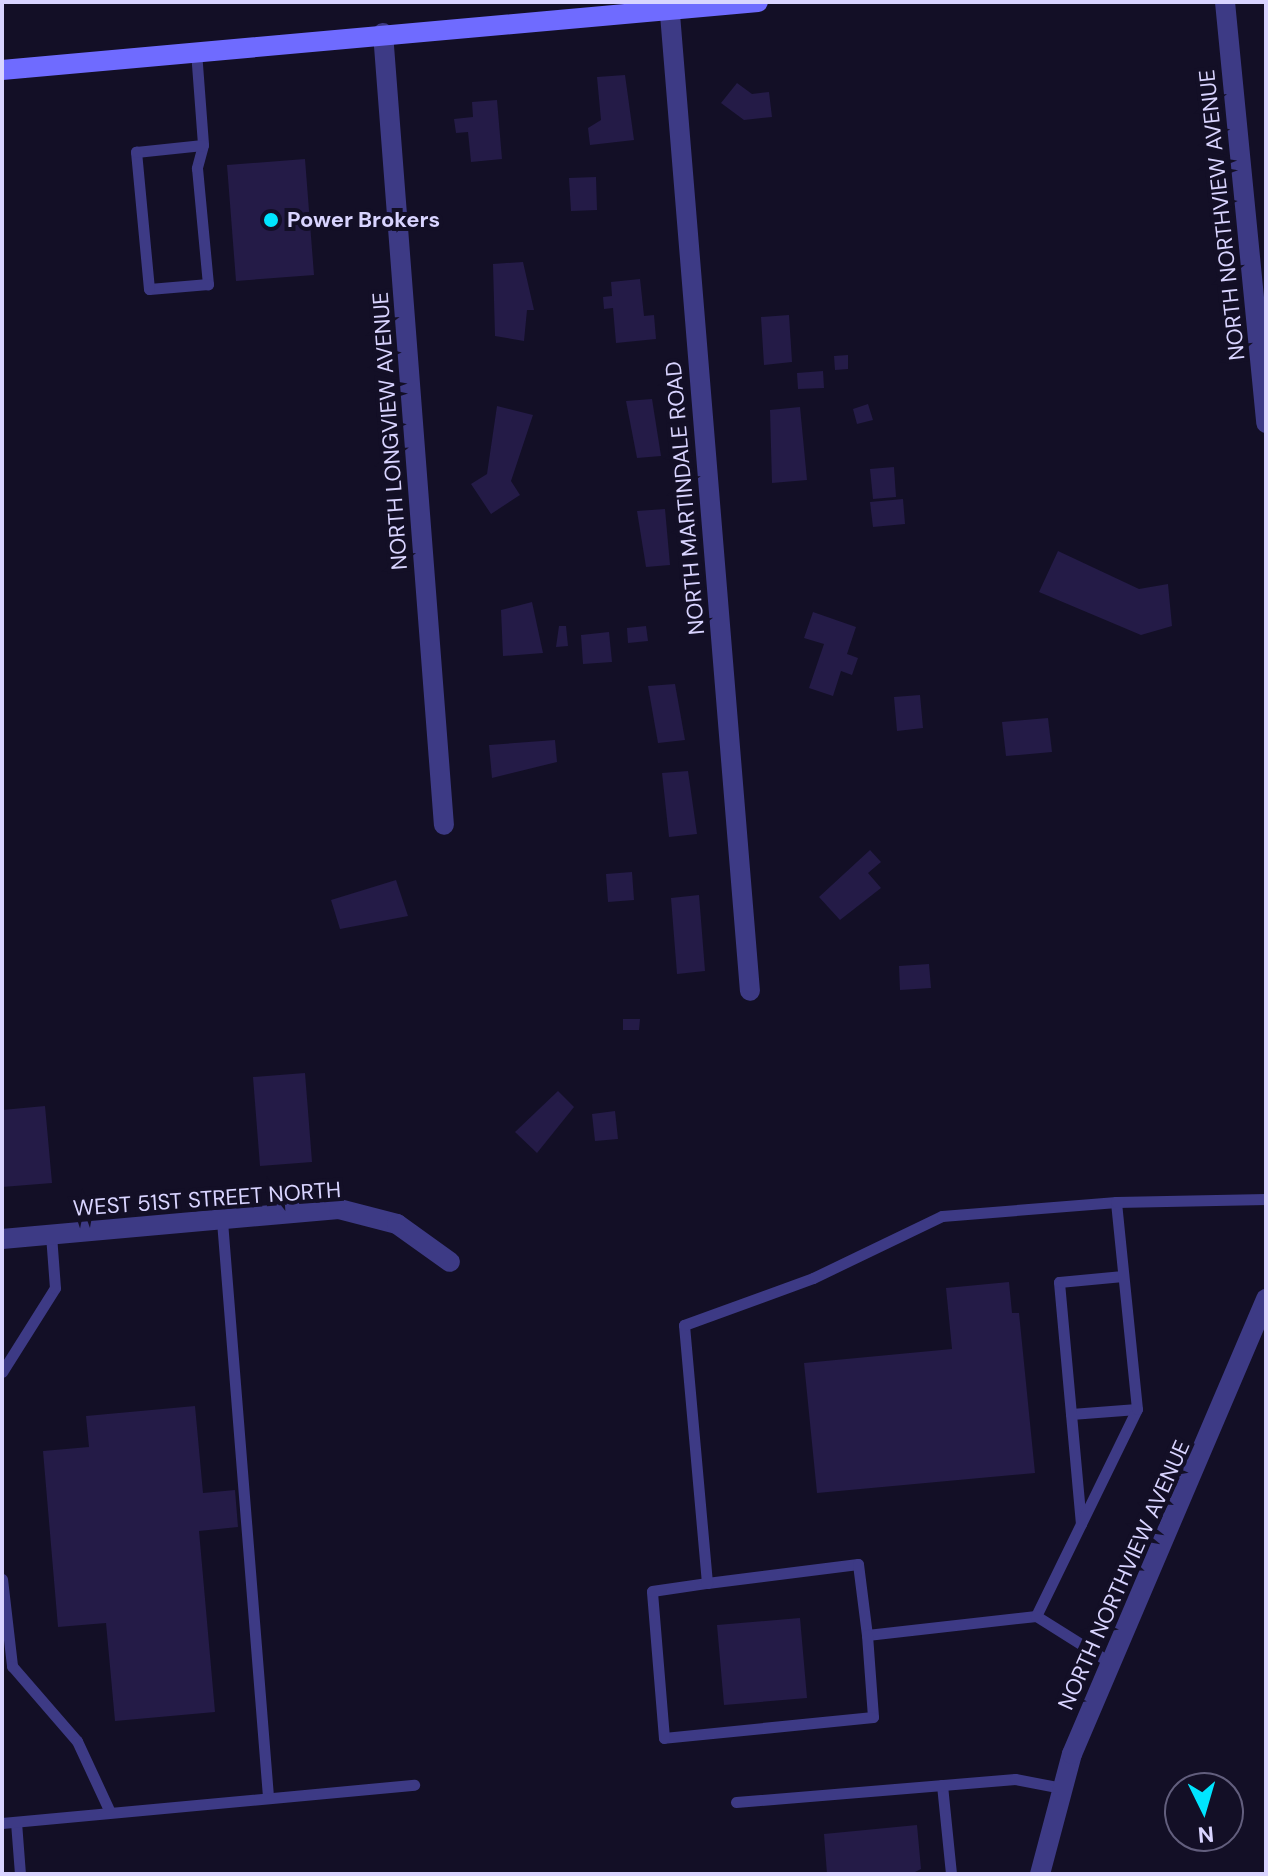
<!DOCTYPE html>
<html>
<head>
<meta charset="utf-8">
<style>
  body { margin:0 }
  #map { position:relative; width:1268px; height:1876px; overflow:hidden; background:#130f26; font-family:"DM Sans",sans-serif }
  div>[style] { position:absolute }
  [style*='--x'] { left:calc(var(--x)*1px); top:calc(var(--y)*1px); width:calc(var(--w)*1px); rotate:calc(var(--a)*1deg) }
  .building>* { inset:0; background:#241b47 }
  .service>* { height:11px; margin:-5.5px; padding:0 5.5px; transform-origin:5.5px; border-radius:5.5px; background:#3d3a85 }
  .minor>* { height:20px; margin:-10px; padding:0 10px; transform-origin:10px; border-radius:10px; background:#3d3a85 }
  .secondary>* { height:20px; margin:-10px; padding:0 10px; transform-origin:10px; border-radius:10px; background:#6f6bff }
  .dots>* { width:22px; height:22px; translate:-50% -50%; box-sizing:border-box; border:4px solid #130f26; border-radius:50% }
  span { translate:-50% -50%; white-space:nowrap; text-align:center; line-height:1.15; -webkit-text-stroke:8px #130f26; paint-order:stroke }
  .street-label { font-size:22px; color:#d9d4ff }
  .poi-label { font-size:22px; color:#d9d4ff; font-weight:700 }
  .left { translate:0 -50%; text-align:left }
  .frame { position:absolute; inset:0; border:4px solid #d9d4ff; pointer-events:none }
  .north { position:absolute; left:1164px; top:1772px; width:80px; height:80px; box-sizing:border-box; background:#130f26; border:2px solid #625e7d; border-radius:50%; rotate:175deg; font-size:22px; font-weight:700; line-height:32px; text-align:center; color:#d9d4ff }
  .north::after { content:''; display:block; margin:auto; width:28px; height:36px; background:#00e5ff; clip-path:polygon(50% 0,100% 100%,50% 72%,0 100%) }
</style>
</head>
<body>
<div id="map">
  <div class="building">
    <div style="clip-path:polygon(625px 75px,634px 140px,590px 145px,588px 128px,601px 120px,597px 77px)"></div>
    <div style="clip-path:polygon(737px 83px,752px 94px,769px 92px,772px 117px,744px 120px,721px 103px)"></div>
    <div style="clip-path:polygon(497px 100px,502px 159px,471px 162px,468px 132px,456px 133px,454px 119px,473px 117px,472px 102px)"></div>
    <div style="clip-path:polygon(305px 159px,314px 275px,236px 281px,227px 165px)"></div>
    <div style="clip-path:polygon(596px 177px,597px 210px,571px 211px,569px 178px)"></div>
    <div style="clip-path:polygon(523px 262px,534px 310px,527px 310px,524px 341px,495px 336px,493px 264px)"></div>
    <div style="clip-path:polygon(640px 279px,644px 316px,654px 315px,656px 339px,616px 343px,613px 308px,604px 309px,603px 297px,612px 296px,611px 282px)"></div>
    <div style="clip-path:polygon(789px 315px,792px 362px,764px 365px,761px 317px)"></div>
    <div style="clip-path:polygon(848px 355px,848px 369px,835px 370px,834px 356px)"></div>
    <div style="clip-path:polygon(823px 371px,824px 388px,798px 389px,797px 373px)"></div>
    <div style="clip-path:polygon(652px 399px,661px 456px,637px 458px,626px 401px)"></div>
    <div style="clip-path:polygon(868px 404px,873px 420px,857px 424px,853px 409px)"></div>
    <div style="clip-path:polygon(497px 406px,533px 415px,511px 481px,520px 495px,491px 514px,471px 484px,487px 474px)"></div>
    <div style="clip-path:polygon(800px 407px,807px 480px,772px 483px,770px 410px)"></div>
    <div style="clip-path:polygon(894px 467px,896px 497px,873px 499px,870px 469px)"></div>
    <div style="clip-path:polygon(903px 499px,905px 524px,873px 527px,870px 502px)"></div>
    <div style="clip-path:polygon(665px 509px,670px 565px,646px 567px,637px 511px)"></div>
    <div style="clip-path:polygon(1058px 551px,1139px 589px,1168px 584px,1172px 626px,1141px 635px,1039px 592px)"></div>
    <div style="clip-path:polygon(532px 602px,543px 653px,503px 656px,501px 610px)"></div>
    <div style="clip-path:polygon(813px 612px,856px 627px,847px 654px,858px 658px,852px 675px,841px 671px,833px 696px,809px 688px,824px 644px,804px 638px)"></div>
    <div style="clip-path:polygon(559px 626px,566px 626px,568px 646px,556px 647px)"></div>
    <div style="clip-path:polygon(646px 626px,648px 641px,628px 643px,627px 628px)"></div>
    <div style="clip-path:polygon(609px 632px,612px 662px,583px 664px,581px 635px)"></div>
    <div style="clip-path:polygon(675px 684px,685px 740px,658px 743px,648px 686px)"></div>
    <div style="clip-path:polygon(920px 695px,923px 728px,897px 731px,894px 697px)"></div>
    <div style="clip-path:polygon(1048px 718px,1052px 752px,1006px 756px,1002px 722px)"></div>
    <div style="clip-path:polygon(555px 740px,557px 762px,492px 778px,489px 745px)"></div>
    <div style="clip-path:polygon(688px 771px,697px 834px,669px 837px,662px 773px)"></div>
    <div style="clip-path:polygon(870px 850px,881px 862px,868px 873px,881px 888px,840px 920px,819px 897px)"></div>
    <div style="clip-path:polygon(632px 872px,634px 900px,608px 902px,606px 874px)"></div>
    <div style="clip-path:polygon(396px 880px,408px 916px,340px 929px,331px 900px)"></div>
    <div style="clip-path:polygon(699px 895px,705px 971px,677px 974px,671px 898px)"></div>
    <div style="clip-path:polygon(929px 964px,931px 988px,900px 990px,899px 966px)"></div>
    <div style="clip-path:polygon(623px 1019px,640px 1019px,639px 1030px,623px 1030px)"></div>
    <div style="clip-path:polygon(305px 1073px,312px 1162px,260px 1166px,253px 1077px)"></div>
    <div style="clip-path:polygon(558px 1091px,574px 1107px,537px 1153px,515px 1132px)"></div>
    <div style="clip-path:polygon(45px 1106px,52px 1183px,2px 1187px,2px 1110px)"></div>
    <div style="clip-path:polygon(615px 1111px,618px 1139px,595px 1141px,592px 1114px)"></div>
    <div style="clip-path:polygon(1009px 1282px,1012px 1313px,1019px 1313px,1035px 1473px,817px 1493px,804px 1363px,952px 1349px,946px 1288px)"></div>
    <div style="clip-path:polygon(195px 1406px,203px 1493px,235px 1490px,238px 1527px,199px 1531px,215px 1712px,115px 1721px,106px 1623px,58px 1627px,43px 1451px,89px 1447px,86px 1416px)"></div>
    <div style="clip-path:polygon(800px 1618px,807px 1698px,724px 1705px,717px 1625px)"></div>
    <div style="clip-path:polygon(917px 1825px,921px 1869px,911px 1874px,827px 1874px,824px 1834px)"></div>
  </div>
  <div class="service">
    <div style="--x:196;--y:51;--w:94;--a:85.7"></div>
    <div style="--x:203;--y:145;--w:24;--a:105"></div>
    <div style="--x:197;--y:168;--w:117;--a:84.6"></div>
    <div style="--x:208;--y:284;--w:59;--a:175.2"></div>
    <div style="--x:149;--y:289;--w:138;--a:-95.4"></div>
    <div style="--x:136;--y:152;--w:67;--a:-6"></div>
    <div style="--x:222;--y:1221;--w:577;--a:85.43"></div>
    <div style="--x:2;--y:1372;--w:99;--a:-57.8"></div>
    <div style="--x:55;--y:1288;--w:53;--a:-94.3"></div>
    <div style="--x:1071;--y:1414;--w:66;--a:-4.3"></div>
    <div style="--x:1081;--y:1524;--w:243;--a:-95.2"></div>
    <div style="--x:1059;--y:1282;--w:64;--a:-5.4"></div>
    <div style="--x:2;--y:1579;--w:88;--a:83.4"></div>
    <div style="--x:12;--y:1666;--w:99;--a:49.1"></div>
    <div style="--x:77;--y:1741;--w:78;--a:65.1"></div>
    <div style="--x:707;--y:1583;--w:152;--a:-7.2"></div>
    <div style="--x:858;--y:1564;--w:72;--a:82.8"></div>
    <div style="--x:1036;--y:1616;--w:170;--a:173.6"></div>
    <div style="--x:867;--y:1635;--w:82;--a:85.8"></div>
    <div style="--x:873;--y:1717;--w:210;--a:174.3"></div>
    <div style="--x:664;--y:1738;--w:147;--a:-94.7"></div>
    <div style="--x:652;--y:1591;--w:56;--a:-8.3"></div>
    <div style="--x:707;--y:1583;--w:259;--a:-95.1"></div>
    <div style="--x:684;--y:1325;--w:137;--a:-20"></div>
    <div style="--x:813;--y:1278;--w:143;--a:-25.7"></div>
    <div style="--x:942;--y:1216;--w:175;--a:-4.6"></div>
    <div style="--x:1111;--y:1663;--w:89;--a:-147.9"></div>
    <div style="--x:1036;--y:1616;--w:230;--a:-64"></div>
    <div style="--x:1137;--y:1409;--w:208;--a:-95.8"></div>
    <div style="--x:1116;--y:1202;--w:150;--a:-1.1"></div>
    <div style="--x:942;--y:1785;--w:89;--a:84.2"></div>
    <div style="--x:736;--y:1802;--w:280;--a:-4.7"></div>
    <div style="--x:1015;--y:1779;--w:48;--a:10.8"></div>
    <div style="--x:16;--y:1822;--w:52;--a:85.6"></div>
    <div style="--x:2;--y:1823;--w:414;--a:-5.3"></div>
  </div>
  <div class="minor">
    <div style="--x:669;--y:2;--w:992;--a:85.32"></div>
    <div style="--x:1225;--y:2;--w:423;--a:84.4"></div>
    <div style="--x:383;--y:33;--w:794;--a:85.6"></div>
    <div style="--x:2;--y:1239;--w:338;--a:-5.1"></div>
    <div style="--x:339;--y:1209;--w:60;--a:14.5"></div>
    <div style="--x:397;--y:1224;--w:65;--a:35.6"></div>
    <div style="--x:1040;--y:1874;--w:124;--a:-75.1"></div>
    <div style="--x:1072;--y:1754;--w:495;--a:-66.9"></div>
  </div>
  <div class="secondary">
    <div style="--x:2;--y:70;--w:759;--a:-5.14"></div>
  </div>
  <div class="dots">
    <div style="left:271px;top:220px;background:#00e5ff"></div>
  </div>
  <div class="street-label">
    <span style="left:1222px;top:215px;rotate:-96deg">NORTH NORTHVIEW AVENUE</span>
    <span style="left:390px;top:431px;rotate:-94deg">NORTH LONGVIEW AVENUE</span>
    <span style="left:685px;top:498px;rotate:-95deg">NORTH MARTINDALE ROAD</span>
    <span style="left:207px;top:1199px;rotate:-4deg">WEST 51ST STREET NORTH</span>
    <span style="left:1124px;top:1575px;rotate:-66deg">NORTH NORTHVIEW AVENUE</span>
  </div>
  <div class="poi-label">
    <span class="left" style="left:287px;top:220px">Power Brokers</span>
  </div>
  <div class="frame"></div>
  <div class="north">N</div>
</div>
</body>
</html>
